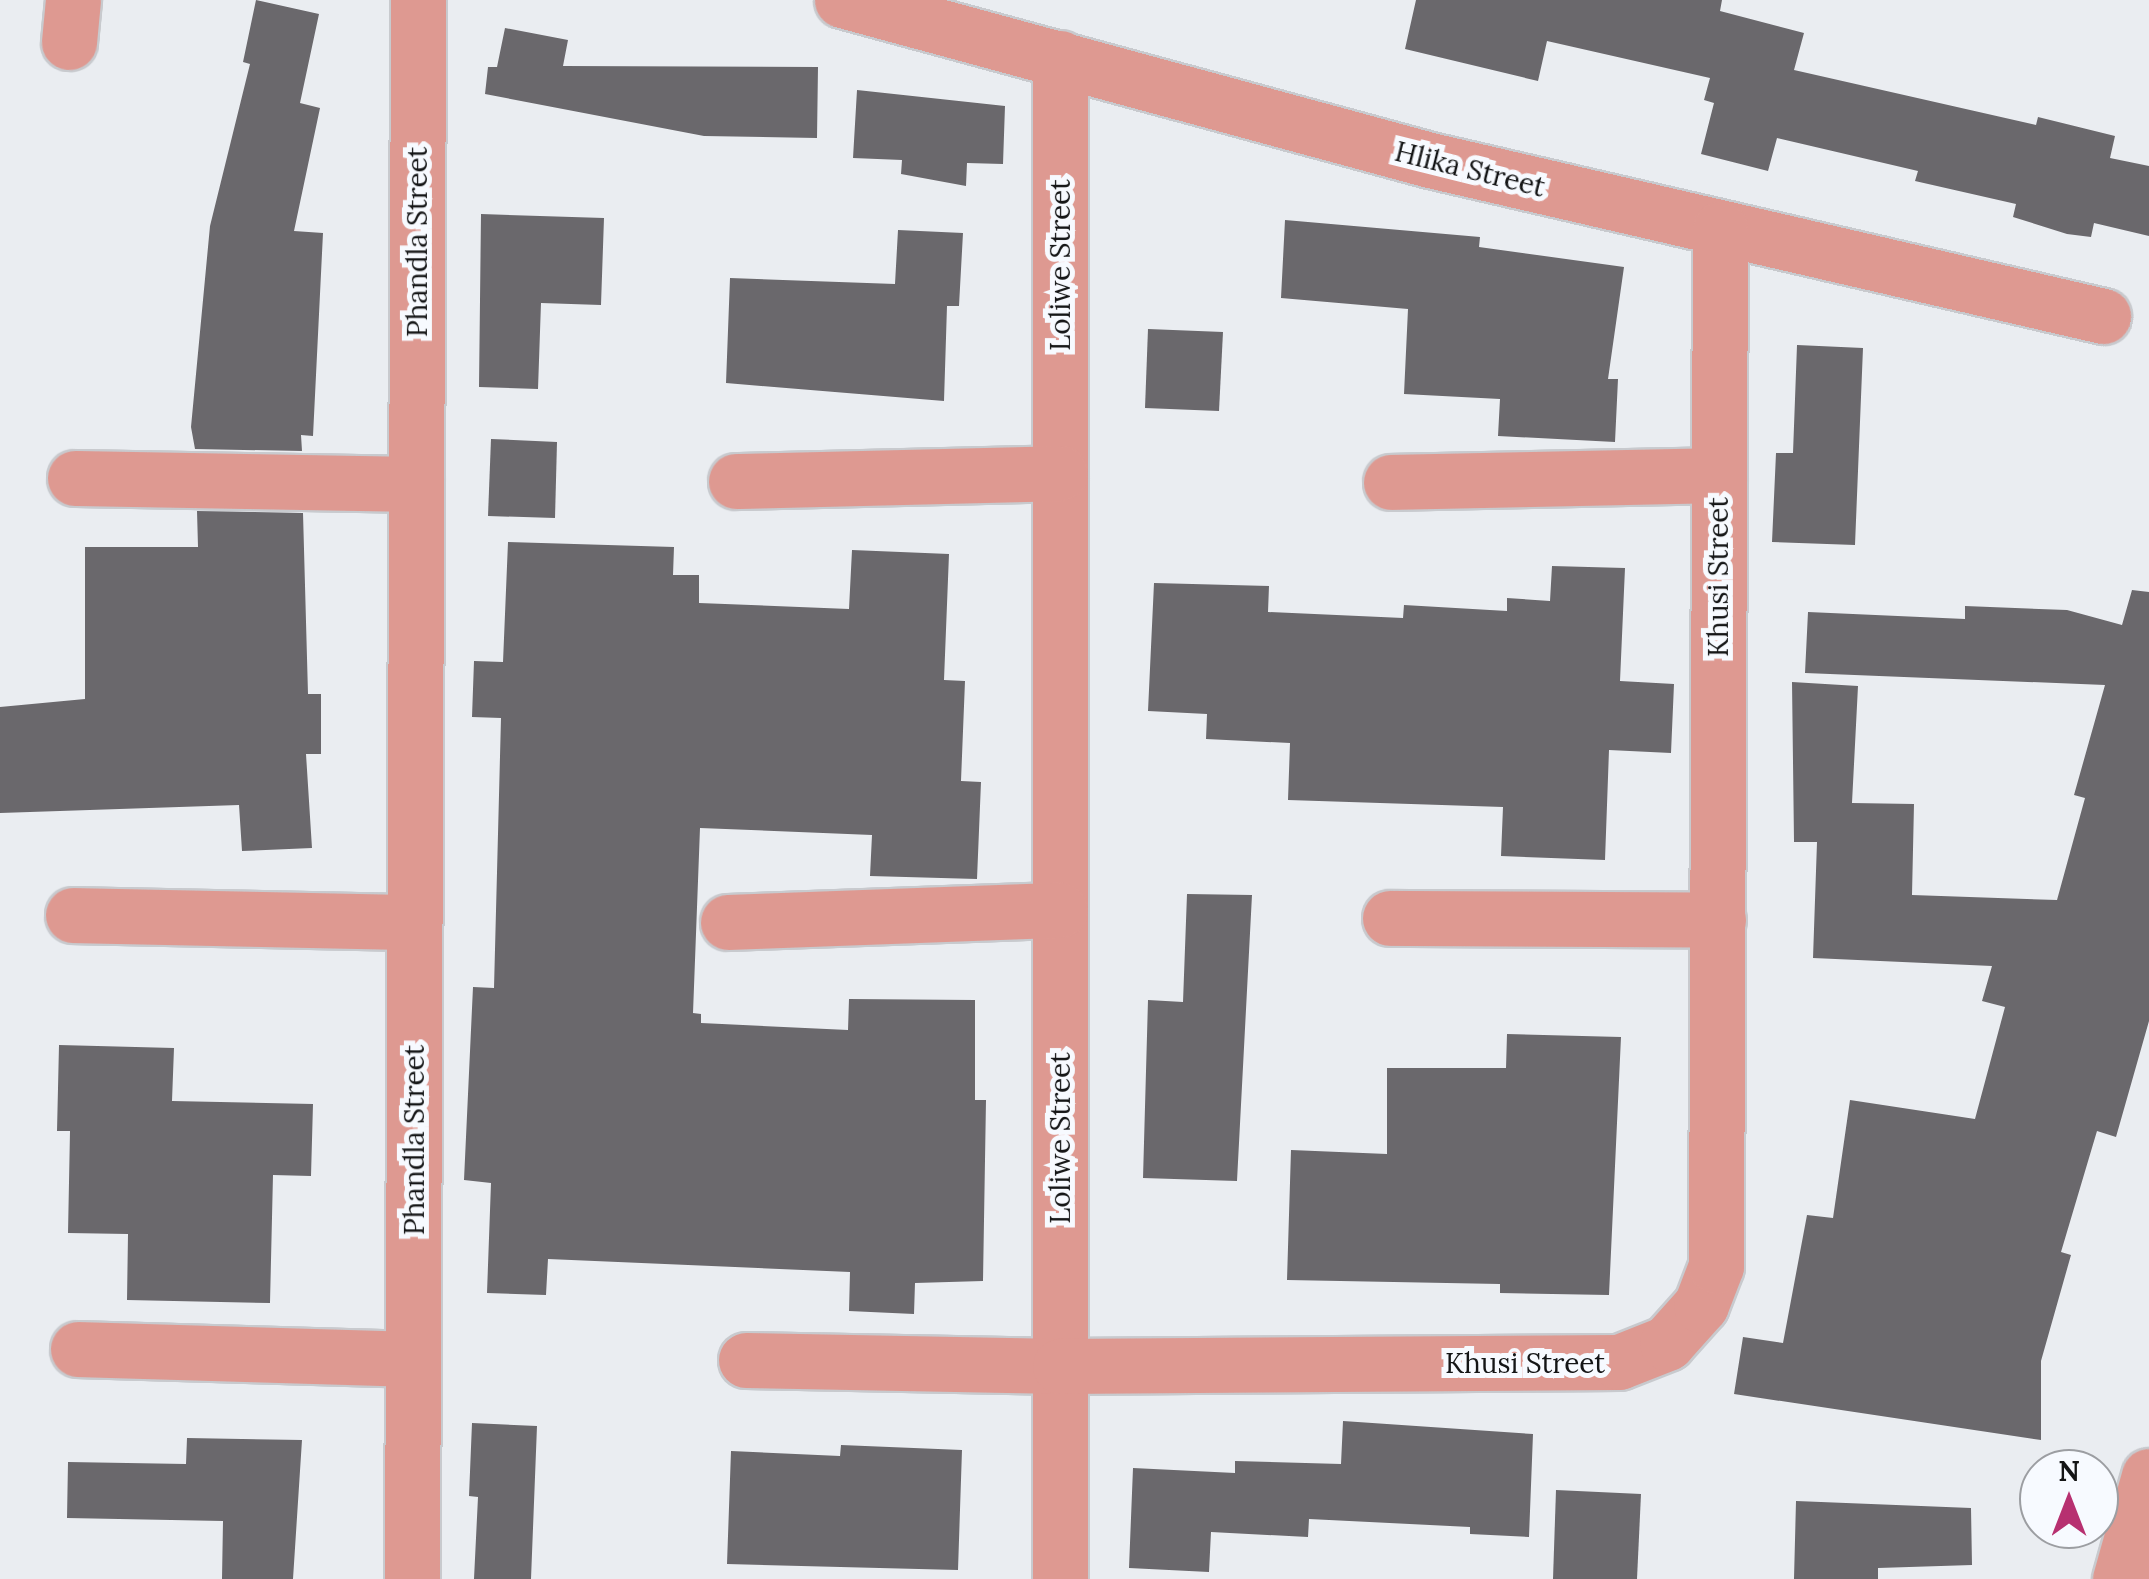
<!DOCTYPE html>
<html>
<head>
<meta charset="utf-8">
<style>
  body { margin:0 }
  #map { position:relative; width:2149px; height:1579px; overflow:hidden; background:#eaedf1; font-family:Lora,serif }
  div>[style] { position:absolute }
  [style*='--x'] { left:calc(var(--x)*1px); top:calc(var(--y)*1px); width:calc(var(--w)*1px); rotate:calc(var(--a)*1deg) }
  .building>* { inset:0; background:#6a686c }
  .roads { filter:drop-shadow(2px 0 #c8cace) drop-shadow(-2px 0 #c8cace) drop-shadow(0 2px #c8cace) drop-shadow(0 -2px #c8cace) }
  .minor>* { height:55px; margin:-27.5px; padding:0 27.5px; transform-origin:27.5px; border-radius:27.5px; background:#de9991 }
  .tertiary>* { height:55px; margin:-27.5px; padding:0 27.5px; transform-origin:27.5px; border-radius:27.5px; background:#de9991 }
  span { translate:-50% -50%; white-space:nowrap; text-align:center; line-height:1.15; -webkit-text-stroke:10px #f7faff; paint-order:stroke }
  .street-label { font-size:28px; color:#141516 }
  .north { position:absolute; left:2019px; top:1449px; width:100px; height:100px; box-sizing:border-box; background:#f7faff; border:2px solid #9c9ea2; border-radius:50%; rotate:0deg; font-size:28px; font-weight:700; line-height:40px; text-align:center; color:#141516 }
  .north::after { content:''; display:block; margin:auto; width:35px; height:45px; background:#b73070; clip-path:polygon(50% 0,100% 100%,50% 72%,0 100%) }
</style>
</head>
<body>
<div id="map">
  <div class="building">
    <div style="clip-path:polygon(256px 0,319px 14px,300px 103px,320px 108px,294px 231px,323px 233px,313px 436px,301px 435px,302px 451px,195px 449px,191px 427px,210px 226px,250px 64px,243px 62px)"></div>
    <div style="clip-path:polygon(1416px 0,1722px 0,1720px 11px,1804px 33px,1794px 70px,2036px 125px,2038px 117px,2115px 136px,2110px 158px,2149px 166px,2149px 236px,2094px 223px,2091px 237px,2067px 234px,2013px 217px,2016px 204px,1915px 181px,1918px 171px,1777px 138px,1768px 171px,1701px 154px,1714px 103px,1704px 100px,1710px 78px,1547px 41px,1538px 81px,1405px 49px)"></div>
    <div style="clip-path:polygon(505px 28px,568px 40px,563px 66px,818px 67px,817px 138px,704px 136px,485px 94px,488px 67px,497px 67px)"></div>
    <div style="clip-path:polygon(857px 90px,1005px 106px,1003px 164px,967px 163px,966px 186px,901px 174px,902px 160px,853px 158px)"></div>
    <div style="clip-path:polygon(481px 214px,604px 218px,601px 305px,541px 303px,538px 389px,479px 387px)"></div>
    <div style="clip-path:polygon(1285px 220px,1480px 237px,1479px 247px,1624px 267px,1608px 379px,1618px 379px,1615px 442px,1498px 436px,1500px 399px,1404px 394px,1408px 309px,1281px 298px)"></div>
    <div style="clip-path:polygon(898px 230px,963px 233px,959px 306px,947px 306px,944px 401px,726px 383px,730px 278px,895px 284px)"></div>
    <div style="clip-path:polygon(1148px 329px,1223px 332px,1219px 411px,1145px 408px)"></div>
    <div style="clip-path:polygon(1797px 345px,1863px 348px,1855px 545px,1772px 542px,1776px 453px,1793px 453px)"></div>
    <div style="clip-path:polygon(491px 439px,557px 442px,555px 518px,488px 516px)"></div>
    <div style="clip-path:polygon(197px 511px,303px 513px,308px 694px,321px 694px,321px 754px,306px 754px,312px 848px,242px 851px,239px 805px,0 813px,0 707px,85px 699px,85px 547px,198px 547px)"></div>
    <div style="clip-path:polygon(508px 542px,674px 547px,673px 575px,699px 575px,699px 603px,849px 609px,852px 550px,949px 554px,944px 680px,965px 681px,961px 781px,981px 782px,977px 879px,870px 876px,872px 835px,700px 828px,693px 1013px,701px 1014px,701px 1023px,848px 1030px,849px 999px,975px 1000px,975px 1100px,986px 1100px,983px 1281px,915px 1283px,914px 1314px,849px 1311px,850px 1272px,548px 1259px,546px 1295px,487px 1293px,491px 1183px,464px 1180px,473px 987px,494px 988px,501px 718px,472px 717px,474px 661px,503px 662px)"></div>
    <div style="clip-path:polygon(1552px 566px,1625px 568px,1620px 681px,1674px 684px,1671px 753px,1609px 750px,1605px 860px,1501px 856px,1503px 807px,1288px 800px,1290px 743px,1206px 739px,1207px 714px,1148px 711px,1154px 583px,1269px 586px,1268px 612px,1403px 618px,1404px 605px,1507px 611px,1507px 598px,1550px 601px)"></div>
    <div style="clip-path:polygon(2132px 590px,2149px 592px,2149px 1021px,2116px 1137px,2097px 1131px,2061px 1252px,2071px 1255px,2041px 1361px,2041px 1440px,1734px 1394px,1743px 1337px,1783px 1343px,1807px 1215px,1833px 1218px,1850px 1100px,1975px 1119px,2005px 1007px,1982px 1001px,1992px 966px,1813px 958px,1817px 842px,1794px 842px,1792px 682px,1858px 686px,1852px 803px,1914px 804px,1912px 895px,2057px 900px,2085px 798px,2074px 795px,2105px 685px,1805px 673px,1808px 612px,1965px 619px,1965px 606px,2067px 610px,2122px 625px)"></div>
    <div style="clip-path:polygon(1187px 894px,1252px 895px,1237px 1181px,1143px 1178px,1148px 1000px,1183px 1002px)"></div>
    <div style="clip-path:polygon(1507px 1034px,1621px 1037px,1609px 1295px,1500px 1293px,1500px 1284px,1287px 1280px,1291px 1150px,1387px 1154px,1387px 1068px,1506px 1068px)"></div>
    <div style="clip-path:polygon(59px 1045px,174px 1048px,172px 1101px,313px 1104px,311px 1176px,273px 1175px,270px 1303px,127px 1300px,128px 1234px,68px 1233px,70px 1131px,57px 1131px)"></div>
    <div style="clip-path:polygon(1343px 1421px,1533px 1434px,1529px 1537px,1470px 1534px,1470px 1527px,1309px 1519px,1308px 1537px,1211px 1532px,1209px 1572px,1129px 1568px,1133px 1468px,1235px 1473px,1235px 1461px,1341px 1464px)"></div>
    <div style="clip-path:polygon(472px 1423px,537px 1426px,531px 1579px,474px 1579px,478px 1497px,469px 1496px)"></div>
    <div style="clip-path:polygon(187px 1438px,302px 1440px,293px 1579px,222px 1579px,223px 1521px,67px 1518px,68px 1462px,186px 1464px)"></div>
    <div style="clip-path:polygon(841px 1445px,962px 1450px,958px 1570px,727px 1564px,731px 1451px,840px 1456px)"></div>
    <div style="clip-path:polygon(1556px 1490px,1641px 1494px,1637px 1579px,1553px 1579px)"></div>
    <div style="clip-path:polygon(1796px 1501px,1971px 1508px,1972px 1565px,1878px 1568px,1878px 1579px,1794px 1579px)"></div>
  </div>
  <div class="roads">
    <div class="minor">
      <div style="--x:842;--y:0;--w:609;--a:15.22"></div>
      <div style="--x:1430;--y:160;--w:691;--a:13.05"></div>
      <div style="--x:69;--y:42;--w:42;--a:-84.6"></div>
      <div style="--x:1060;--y:58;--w:1521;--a:90"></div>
      <div style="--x:75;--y:478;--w:341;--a:1"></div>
      <div style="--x:736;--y:481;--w:324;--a:-1.4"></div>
      <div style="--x:1391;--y:482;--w:328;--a:-1.2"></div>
      <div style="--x:73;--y:915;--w:341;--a:1.2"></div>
      <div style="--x:1390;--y:918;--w:328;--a:0.3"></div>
      <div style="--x:728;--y:922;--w:332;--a:-2.1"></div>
      <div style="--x:78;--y:1349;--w:335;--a:1.7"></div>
      <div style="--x:746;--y:1360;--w:314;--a:1.1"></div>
      <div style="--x:1060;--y:1366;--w:559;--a:-0.41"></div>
      <div style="--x:1619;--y:1362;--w:52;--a:-21.6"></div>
      <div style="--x:1667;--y:1343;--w:51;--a:-48.2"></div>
      <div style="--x:1701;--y:1305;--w:42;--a:-69"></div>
      <div style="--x:1716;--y:1266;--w:1037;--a:-89.78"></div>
      <div style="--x:412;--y:1579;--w:1579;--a:-89.78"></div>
    </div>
    <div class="tertiary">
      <div style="--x:2120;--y:1579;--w:107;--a:-74.3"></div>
    </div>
  </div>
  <div class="street-label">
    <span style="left:1470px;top:169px;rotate:14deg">Hlika Street</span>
    <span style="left:417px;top:242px;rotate:-90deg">Phandla Street</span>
    <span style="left:1060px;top:265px;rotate:-90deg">Loliwe Street</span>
    <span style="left:1718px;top:577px;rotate:-90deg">Khusi Street</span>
    <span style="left:1060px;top:1138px;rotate:-90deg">Loliwe Street</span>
    <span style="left:414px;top:1140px;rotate:-90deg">Phandla Street</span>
    <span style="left:1525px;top:1363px">Khusi Street</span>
  </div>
  <div class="north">N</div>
</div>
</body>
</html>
